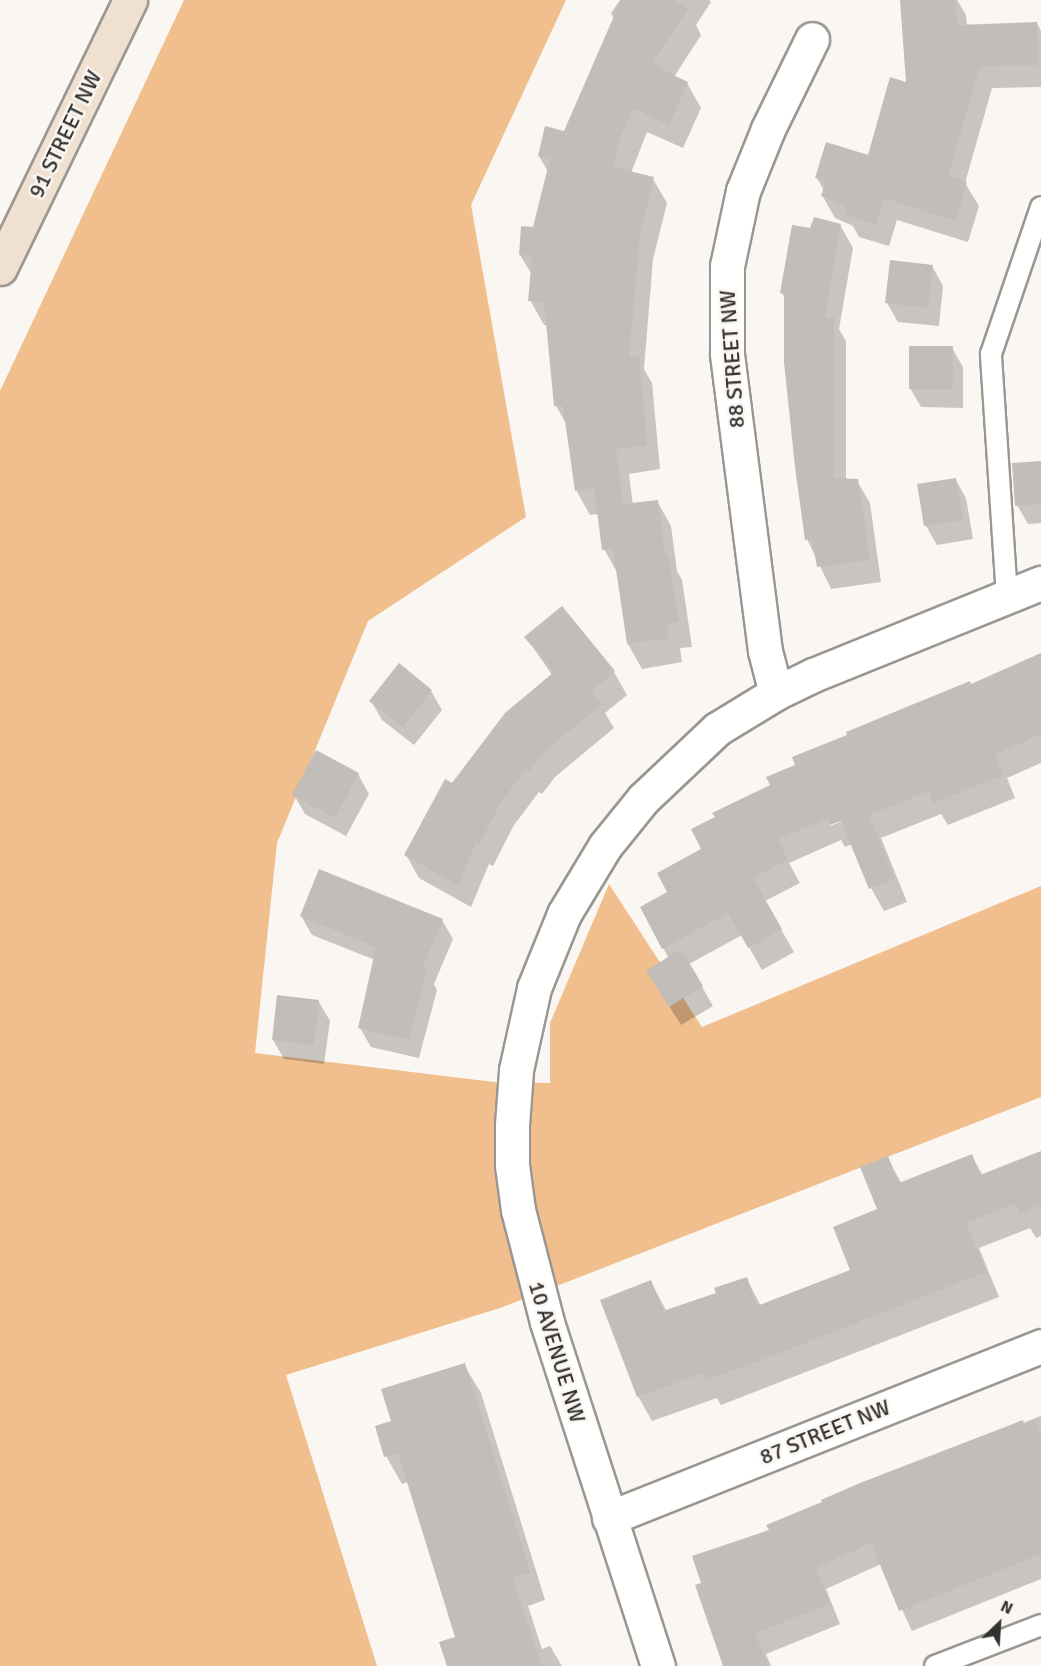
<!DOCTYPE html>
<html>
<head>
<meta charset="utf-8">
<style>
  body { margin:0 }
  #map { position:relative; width:1041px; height:1666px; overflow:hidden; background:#faf6f1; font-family:Signika,sans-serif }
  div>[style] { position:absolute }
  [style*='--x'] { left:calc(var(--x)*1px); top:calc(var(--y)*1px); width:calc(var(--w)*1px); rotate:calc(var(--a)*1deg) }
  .green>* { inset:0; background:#f0bf8d }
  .shadow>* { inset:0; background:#0003 }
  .building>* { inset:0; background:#c1bdb8 }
  .roads { filter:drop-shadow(2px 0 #9a9691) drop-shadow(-2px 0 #9a9691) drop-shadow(0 2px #9a9691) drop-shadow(0 -2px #9a9691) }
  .lane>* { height:20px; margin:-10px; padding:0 10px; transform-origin:10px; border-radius:10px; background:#fff }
  .street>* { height:33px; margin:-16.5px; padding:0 16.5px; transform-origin:16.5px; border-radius:16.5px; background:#fff }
  .secondary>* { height:33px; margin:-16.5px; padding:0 16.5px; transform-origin:16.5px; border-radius:16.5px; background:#efe0d0 }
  span { translate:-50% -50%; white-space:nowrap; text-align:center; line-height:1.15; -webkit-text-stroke:5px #faf6f1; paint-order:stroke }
  .street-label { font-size:22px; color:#343231 }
  .north { position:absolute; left:969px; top:1594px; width:60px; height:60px; -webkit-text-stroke:4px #faf6f1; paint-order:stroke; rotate:25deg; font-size:16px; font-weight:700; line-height:24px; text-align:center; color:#343231 }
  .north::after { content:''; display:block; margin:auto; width:21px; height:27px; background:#343231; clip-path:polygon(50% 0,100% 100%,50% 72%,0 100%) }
</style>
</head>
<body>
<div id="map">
  <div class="green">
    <div style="clip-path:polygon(184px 0,566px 0,471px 205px,526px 517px,368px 621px,277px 843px,255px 1053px,494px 1082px,550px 1083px,550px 1023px,609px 884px,702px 1027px,1041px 886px,1041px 1097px,503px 1307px,286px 1375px,377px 1666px,0 1666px,0 391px)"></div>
  </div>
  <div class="shadow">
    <div style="clip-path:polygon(620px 0,709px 0,711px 2px,696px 25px,701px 35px,674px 77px,687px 83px,701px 108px,683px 148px,647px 132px,631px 173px,653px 179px,667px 203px,653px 259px,644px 369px,652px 383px,660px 469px,629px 474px,633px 505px,657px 501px,671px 526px,677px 571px,682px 580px,692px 647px,680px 648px,682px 662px,642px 669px,628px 644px,618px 574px,604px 549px,599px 514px,590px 515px,576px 490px,568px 427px,556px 406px,548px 325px,544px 325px,530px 300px,532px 275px,520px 255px,534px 228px,548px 172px,539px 156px,564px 132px,614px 19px,611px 13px)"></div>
    <div style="clip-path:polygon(902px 0,957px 0,966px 15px,967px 26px,1037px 23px,1041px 31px,1041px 87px,992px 88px,965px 183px,979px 206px,968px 242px,897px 220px,889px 246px,859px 237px,853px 226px,835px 218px,822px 195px,824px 191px,817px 178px,869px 157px,907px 84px)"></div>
    <div style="clip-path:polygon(840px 225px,853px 248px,839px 329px,846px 341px,846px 480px,857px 481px,870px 503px,881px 582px,831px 589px,807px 539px,786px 300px,782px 293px,812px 230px)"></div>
    <div style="clip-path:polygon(932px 266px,943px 286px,939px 326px,898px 322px,887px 303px)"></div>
    <div style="clip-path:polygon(952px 348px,963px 367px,963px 408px,921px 407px,910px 388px)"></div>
    <div style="clip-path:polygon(1041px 462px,1041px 523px,1028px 524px,1017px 505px)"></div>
    <div style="clip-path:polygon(955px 479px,966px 498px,973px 539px,937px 545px,926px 526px,919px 485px)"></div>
    <div style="clip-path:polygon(561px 608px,614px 672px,627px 695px,605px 713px,614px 728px,555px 777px,542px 794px,539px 792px,514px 825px,493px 866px,489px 864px,471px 907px,419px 878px,406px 855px,453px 785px,552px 675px,526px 637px)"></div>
    <div style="clip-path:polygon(evenodd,1041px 655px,1041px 763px,1007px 778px,1015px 798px,948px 825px,941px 814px,881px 838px,907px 902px,884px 911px,871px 888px,852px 844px,845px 847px,841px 840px,789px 863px,800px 883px,765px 901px,794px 952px,762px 970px,742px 935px,689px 964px,713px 1006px,681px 1025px,659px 990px,669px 959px,642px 908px,669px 893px,703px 850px,970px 686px,1041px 655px,848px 819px,830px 826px,830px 823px,848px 819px)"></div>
    <div style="clip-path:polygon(431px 691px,442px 710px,414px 745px,382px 720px,371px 701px)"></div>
    <div style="clip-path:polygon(358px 774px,369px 794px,346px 836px,305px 814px,294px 795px)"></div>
    <div style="clip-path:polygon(301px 916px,442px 920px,453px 939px,434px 984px,437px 990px,419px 1058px,371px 1047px,360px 1028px,375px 960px,312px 935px)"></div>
    <div style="clip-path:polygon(319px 1002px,330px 1021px,324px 1064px,284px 1059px,273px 1040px)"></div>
    <div style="clip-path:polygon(1041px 1152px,1041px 1236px,1036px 1238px,1030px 1228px,979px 1248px,999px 1297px,721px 1405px,717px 1398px,652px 1421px,638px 1396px,651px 1282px,667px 1312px,718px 1293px,746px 1278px,761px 1306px,852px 1271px,879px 1210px,887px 1158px,902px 1184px,972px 1156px,983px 1176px)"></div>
    <div style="clip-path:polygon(464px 1365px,481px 1393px,545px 1600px,528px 1606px,542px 1649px,550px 1646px,562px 1666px,449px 1666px,457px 1638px,409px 1482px,402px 1484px,386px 1456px,393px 1422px)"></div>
    <div style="clip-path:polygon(1041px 1416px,1041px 1579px,912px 1631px,881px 1564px,826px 1589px,840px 1624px,766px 1654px,771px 1666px,725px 1666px,703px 1584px,771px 1531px,960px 1447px)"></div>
  </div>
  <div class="building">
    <div style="clip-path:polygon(621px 0,674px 0,688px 9px,653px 62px,662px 67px,661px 69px,688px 82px,669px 125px,633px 108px,620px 137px,613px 167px,654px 177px,640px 234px,629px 357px,639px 356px,647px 445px,616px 449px,623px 504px,658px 500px,665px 554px,668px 553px,679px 622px,667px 624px,669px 638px,627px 644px,613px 549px,602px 550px,594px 488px,575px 491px,563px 406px,554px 406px,544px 302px,528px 301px,532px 256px,519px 255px,521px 226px,533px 227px,550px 159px,538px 156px,545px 126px,564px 131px)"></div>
    <div style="clip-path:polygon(900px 0,955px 0,957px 25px,1037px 22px,1039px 65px,980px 66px,948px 176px,967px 182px,956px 221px,884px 198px,876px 225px,845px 215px,847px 208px,821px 196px,826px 181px,815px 178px,826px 142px,868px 155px,890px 77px,906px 82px)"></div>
    <div style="clip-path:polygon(814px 217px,841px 224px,825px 317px,834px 317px,834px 478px,858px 479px,870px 560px,817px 567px,812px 539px,805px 540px,795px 467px,784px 362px,784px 294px,780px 293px,792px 225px,810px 228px)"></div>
    <div style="clip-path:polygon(890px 260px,933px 265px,928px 308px,885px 303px)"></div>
    <div style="clip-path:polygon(909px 346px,953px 346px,953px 389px,909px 389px)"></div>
    <div style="clip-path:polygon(1041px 461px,1041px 504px,1015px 506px,1012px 463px)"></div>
    <div style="clip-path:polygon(956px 478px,963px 520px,924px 526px,917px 484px)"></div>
    <div style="clip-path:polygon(562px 606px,615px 671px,591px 691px,602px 704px,542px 754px,529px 772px,526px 769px,501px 802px,479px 844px,476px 842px,458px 885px,404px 855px,445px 779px,452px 783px,505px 713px,554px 672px,524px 637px)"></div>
    <div style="clip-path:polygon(1041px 653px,1041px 734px,995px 755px,1003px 775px,933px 803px,929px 791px,869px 815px,895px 879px,869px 889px,841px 821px,830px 825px,828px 818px,778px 839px,788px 860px,753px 878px,782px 929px,748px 948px,728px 913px,662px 949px,640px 907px,667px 892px,657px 873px,701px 849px,691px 829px,715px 817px,712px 813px,770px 785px,766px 777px,795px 765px,792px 757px,847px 735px,846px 732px,926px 699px,970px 681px,971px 684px)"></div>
    <div style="clip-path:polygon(399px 663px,432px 690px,403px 727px,369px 701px)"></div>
    <div style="clip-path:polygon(316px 750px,359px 773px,335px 818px,292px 795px)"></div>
    <div style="clip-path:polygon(319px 869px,443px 919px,422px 969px,427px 970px,409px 1040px,358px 1028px,376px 947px,300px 916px)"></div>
    <div style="clip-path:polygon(681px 949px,703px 986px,669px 1007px,646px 971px)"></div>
    <div style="clip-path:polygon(277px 995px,319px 1000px,314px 1045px,272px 1040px)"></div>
    <div style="clip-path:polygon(1041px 1151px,1041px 1205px,1020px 1214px,1016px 1203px,966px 1223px,986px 1272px,751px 1364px,705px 1380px,703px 1373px,637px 1397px,600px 1300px,651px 1280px,663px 1311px,716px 1293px,714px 1288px,747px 1277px,757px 1306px,850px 1270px,833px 1227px,877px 1209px,860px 1167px,888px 1156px,899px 1183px,972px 1154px,980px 1175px)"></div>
    <div style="clip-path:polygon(465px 1363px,530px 1572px,513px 1578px,542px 1666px,447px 1666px,439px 1642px,455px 1637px,398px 1453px,384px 1457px,375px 1426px,391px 1421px,381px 1389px)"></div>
    <div style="clip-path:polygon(1023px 1420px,1024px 1424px,1035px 1420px,1041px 1435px,1041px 1554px,899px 1611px,871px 1543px,816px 1568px,830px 1604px,755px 1633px,768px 1666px,723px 1666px,695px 1585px,701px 1583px,692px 1556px,769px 1530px,766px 1525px,822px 1502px,821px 1500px,860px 1483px)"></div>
  </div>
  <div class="roads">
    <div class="lane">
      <div style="--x:1007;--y:597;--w:244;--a:-93.8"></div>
      <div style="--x:991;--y:354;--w:155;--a:-71.2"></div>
      <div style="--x:935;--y:1666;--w:114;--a:-21.1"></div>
    </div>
    <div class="street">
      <div style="--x:776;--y:693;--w:43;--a:-104.7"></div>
      <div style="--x:765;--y:651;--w:300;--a:-97.3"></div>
      <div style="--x:727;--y:353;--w:87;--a:-90"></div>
      <div style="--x:727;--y:266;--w:77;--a:-78"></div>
      <div style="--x:743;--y:191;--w:67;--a:-68"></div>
      <div style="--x:768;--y:129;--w:100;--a:-63.9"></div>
      <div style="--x:609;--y:1518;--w:465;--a:-21.7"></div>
      <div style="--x:658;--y:1666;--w:361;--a:-107.9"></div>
      <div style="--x:547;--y:1322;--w:116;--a:-104.5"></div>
      <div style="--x:518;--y:1210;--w:45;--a:-97.6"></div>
      <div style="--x:512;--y:1165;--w:40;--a:-90"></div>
      <div style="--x:512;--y:1125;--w:55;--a:-85.8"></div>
      <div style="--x:516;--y:1070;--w:84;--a:-77.6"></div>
      <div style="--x:534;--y:988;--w:80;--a:-67.9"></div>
      <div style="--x:564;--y:914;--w:79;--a:-58.9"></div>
      <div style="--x:605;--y:846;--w:60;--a:-51"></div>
      <div style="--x:643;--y:799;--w:102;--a:-43.4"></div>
      <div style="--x:717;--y:729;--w:69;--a:-31.4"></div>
      <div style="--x:776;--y:693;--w:41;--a:-25.9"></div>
      <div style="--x:813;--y:675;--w:246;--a:-22"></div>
    </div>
    <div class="secondary">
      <div style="--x:0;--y:268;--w:298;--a:-64.1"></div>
    </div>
  </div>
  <div class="street-label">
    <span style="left:65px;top:134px;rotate:-64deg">91 STREET NW</span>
    <span style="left:732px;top:359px;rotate:-94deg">88 STREET NW</span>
    <span style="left:557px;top:1352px;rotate:73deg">10 AVENUE NW</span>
    <span style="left:825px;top:1432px;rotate:-22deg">87 STREET NW</span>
  </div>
  <div class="north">N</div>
</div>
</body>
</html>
